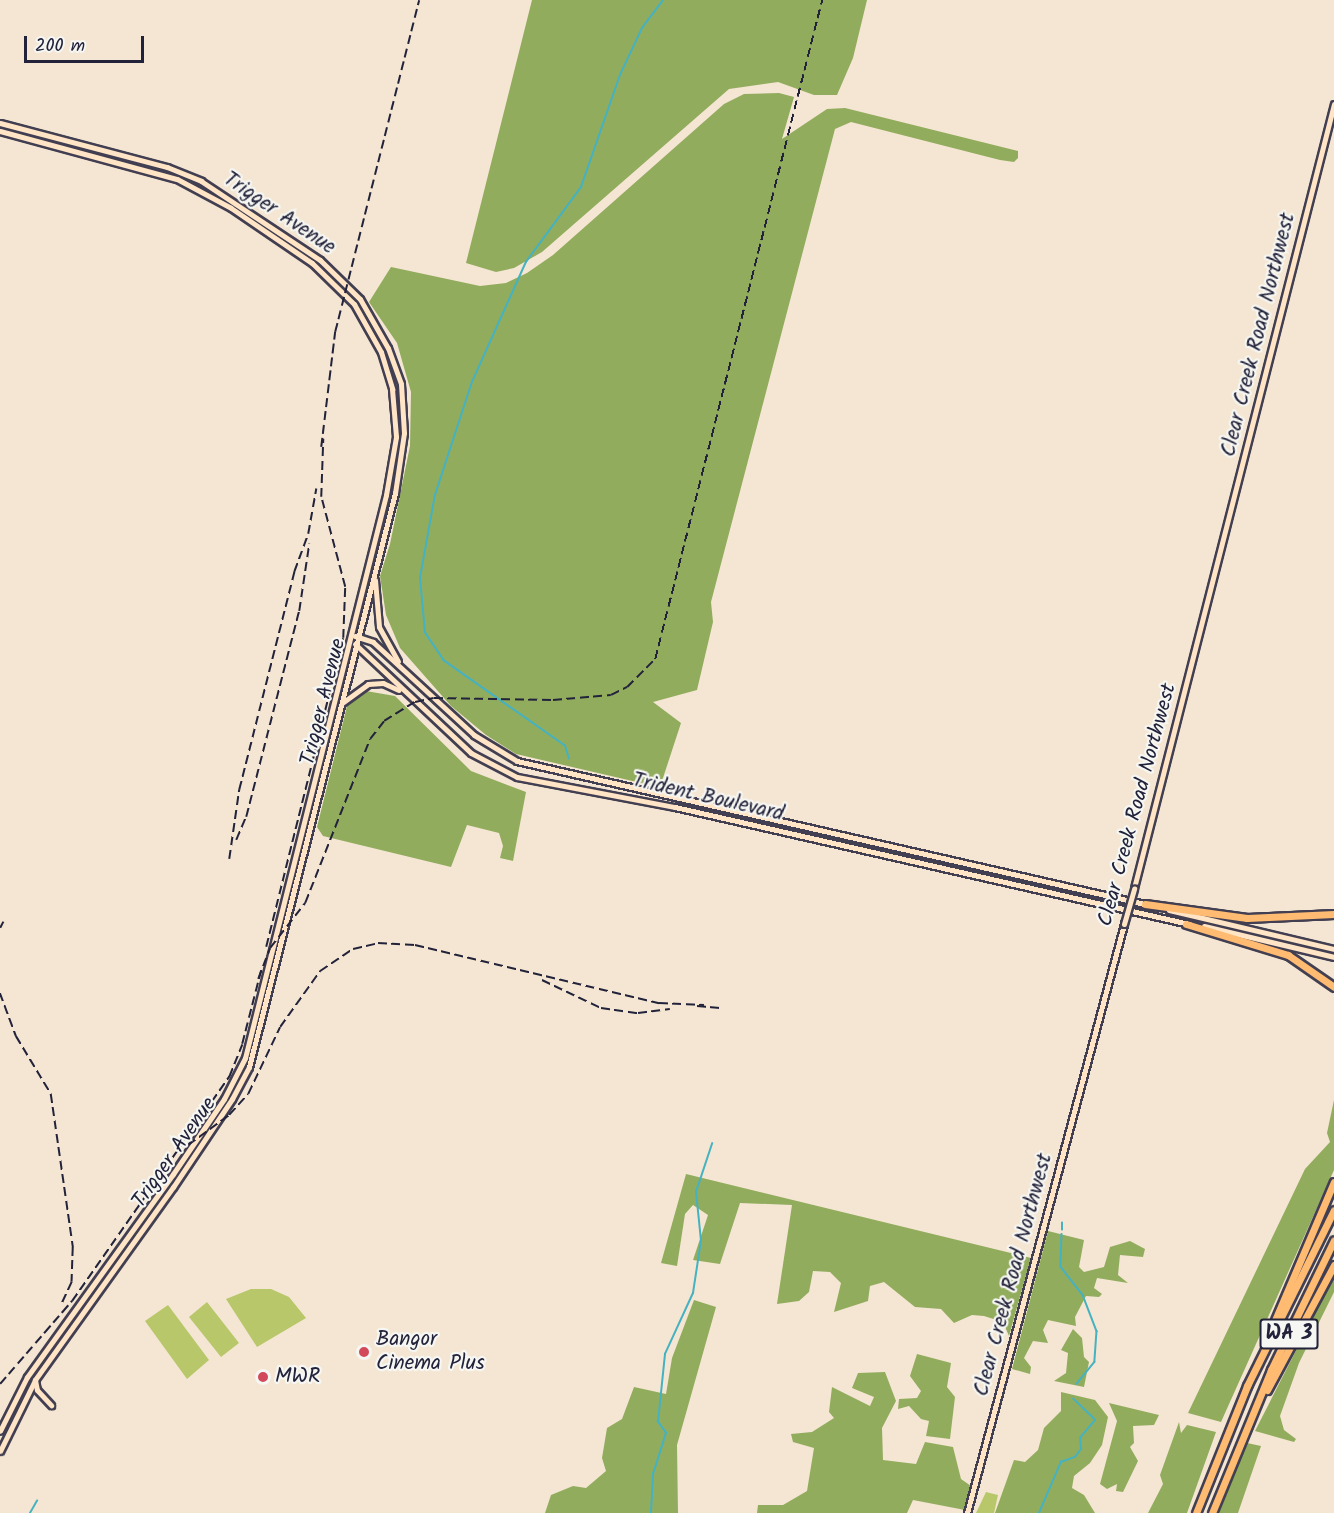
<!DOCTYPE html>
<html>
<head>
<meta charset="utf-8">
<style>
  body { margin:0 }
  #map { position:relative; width:1334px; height:1513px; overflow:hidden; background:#f4e6d2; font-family:Kalam,sans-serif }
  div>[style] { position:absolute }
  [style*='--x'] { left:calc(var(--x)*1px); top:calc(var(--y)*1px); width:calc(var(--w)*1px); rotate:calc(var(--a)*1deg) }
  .green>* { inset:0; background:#b8c76a }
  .forest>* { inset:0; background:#92ac5e }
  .stream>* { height:1.5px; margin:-0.75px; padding:0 0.75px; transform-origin:0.75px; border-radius:0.75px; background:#45b2c1 }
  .roads { filter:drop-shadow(2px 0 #423f52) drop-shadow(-2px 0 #423f52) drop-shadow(0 2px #423f52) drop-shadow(0 -2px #423f52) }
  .secondary>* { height:5px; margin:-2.5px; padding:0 2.5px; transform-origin:2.5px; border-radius:2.5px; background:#ffe4c6 }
  .motorway>* { height:7px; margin:-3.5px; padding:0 3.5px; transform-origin:3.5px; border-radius:3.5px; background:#ffbb71 }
  .rail>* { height:1.5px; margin-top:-0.75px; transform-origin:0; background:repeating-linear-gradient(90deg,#22223b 0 9px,transparent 0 13.5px) }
  .bridges { filter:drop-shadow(2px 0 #423f52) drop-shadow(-2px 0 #423f52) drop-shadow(0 2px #423f52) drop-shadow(0 -2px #423f52) }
  .secondary-bridge>* { height:5px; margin:-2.5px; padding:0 2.5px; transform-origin:2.5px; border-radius:2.5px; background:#ffe4c6 }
  .dots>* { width:16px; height:16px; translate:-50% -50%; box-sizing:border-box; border:3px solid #f6f6f2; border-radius:50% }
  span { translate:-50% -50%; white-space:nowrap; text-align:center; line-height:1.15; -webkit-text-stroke:4.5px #f6f6f2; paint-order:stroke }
  .shield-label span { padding:2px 4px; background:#f6f6f2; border:2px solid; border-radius:4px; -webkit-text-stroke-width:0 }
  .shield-label { font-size:20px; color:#22223b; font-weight:700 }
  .street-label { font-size:21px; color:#22223b }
  .poi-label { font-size:21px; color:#22223b }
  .left { translate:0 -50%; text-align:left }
  .scale { position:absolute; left:24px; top:36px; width:120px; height:27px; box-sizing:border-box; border:3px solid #22223b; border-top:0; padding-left:8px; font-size:18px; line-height:21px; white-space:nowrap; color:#22223b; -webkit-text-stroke:4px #f6f6f2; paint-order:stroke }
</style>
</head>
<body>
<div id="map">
  <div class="green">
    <div style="clip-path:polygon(251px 1289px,271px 1289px,289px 1297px,306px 1318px,257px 1347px,226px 1299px)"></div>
    <div style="clip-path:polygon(207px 1302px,239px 1343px,221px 1357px,189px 1317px)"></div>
    <div style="clip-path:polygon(168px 1305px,209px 1360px,187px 1379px,145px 1321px)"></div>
    <div style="clip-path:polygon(986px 1492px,998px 1495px,994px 1513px,976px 1513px)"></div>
  </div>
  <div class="forest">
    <div style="clip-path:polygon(532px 0,867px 0,853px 58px,837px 95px,814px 95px,778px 82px,729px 89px,542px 252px,514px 268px,496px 272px,466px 263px)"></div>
    <div style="clip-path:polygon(779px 93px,794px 97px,782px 139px,827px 109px,845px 108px,1018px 151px,1018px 158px,1014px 162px,1000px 160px,851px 122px,835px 129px,711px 602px,713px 622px,697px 690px,653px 702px,681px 723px,662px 781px,654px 786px,516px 754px,486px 735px,451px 706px,400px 648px,386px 615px,380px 576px,390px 544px,410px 446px,411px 392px,397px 343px,369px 302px,391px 267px,480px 286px,506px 283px,527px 273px,553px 255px,724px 104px,744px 94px)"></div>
    <div style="clip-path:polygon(366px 691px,395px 696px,471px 771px,526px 792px,513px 861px,500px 858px,503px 846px,499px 833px,467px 825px,451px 867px,323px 836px,317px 827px,347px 706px)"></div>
    <div style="clip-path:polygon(1334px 1100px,1334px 1170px,1221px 1422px,1188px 1413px,1305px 1169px,1330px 1142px,1327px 1133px)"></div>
    <div style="clip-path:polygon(686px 1174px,1031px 1258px,1009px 1336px,1003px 1322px,984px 1316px,972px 1315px,954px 1323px,941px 1309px,915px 1307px,884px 1282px,870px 1286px,868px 1301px,834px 1312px,841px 1283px,830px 1272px,813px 1271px,809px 1292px,799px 1301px,777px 1304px,792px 1205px,740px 1203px,720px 1264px,693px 1260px,708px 1215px,693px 1205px,685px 1214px,677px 1266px,661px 1263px)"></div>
    <div style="clip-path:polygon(1048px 1231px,1084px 1240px,1079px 1267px,1084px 1272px,1104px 1267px,1110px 1247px,1130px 1241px,1145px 1249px,1143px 1257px,1120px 1255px,1118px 1275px,1128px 1283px,1097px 1278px,1094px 1288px,1102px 1294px,1099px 1297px,1086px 1296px,1075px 1317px,1076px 1326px,1048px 1320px,1043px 1330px,1048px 1343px,1033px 1341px,1024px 1358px,1031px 1367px,1030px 1374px,1012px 1369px)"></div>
    <div style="clip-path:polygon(1334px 1276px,1334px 1292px,1299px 1363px,1280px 1416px,1284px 1430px,1296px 1439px,1294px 1442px,1255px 1431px)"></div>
    <div style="clip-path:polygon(694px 1300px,716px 1307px,677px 1445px,678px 1513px,545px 1513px,551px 1495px,573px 1486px,586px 1488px,606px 1471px,602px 1458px,607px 1428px,622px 1419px,634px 1387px,666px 1394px,672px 1358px)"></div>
    <div style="clip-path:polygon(1073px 1329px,1082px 1338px,1084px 1357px,1089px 1362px,1084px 1387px,1054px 1381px,1066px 1373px,1068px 1353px,1061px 1350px)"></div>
    <div style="clip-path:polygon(917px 1354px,951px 1363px,947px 1387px,955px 1397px,950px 1439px,926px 1436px,929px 1421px,921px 1419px,909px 1406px,898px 1409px,899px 1399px,917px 1398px,921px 1391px,910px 1376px)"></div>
    <div style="clip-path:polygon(885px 1372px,896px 1401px,882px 1428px,883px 1460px,916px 1464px,925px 1442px,953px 1447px,961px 1479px,971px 1486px,965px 1510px,913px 1500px,907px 1513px,757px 1513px,758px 1505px,783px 1505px,807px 1491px,814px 1448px,793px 1442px,791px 1434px,812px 1432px,834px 1418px,829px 1412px,832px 1387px,870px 1406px,874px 1397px,852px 1388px,858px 1373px)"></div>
    <div style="clip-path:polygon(1061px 1392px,1095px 1400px,1108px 1417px,1102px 1445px,1090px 1463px,1074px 1476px,1072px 1488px,1084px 1495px,1095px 1513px,995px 1513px,1014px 1460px,1025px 1462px,1038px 1450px,1044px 1428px,1061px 1411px)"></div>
    <div style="clip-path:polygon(1109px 1403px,1159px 1415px,1154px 1425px,1133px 1426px,1134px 1443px,1130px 1447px,1138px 1461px,1123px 1492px,1116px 1491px,1117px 1484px,1107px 1489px,1100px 1484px,1117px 1421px)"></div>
    <div style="clip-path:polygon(1179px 1422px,1181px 1433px,1187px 1425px,1216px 1432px,1187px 1513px,1148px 1513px,1163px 1484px,1160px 1475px)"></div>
    <div style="clip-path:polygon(1247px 1443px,1261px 1446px,1238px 1513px,1219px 1513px)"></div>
  </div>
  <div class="stream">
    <div style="--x:569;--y:759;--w:14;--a:-107"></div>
    <div style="--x:565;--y:746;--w:148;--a:-144.9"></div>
    <div style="--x:444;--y:661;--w:34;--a:-124"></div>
    <div style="--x:425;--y:633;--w:55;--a:-95.2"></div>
    <div style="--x:420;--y:578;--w:84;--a:-79.8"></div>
    <div style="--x:435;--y:495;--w:119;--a:-71.9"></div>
    <div style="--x:472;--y:382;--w:132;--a:-65.8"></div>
    <div style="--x:526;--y:262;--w:93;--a:-53.7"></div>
    <div style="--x:581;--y:187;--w:119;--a:-70.8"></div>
    <div style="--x:620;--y:75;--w:52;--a:-64.9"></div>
    <div style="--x:642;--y:28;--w:35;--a:-53"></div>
    <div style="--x:1062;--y:1230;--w:7;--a:-90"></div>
    <div style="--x:1062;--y:1234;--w:33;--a:92"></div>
    <div style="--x:1061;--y:1267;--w:36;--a:52"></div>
    <div style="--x:1083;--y:1295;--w:39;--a:69"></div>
    <div style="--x:1097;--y:1331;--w:31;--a:94"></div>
    <div style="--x:1095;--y:1362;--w:28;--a:129"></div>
    <div style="--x:30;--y:1513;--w:14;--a:-60"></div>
    <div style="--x:651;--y:1513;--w:39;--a:-87"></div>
    <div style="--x:653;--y:1474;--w:43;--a:-72.4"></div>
    <div style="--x:666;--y:1433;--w:14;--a:-126"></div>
    <div style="--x:658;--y:1422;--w:68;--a:-84.1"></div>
    <div style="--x:665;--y:1354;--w:67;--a:-65.3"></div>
    <div style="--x:693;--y:1293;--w:53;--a:-81.3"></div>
    <div style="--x:701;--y:1241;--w:49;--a:-95.8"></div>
    <div style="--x:696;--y:1192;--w:51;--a:-71.6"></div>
    <div style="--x:1039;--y:1513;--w:56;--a:-66.7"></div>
    <div style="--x:1061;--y:1462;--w:15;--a:-20"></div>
    <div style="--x:1075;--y:1457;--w:10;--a:-53"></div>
    <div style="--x:1081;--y:1449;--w:11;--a:-95"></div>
    <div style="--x:1080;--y:1438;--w:23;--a:-50"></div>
    <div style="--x:1095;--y:1420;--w:30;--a:-136"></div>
  </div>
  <div class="roads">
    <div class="secondary">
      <div style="--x:0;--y:123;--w:173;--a:14.8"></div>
      <div style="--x:167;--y:167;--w:37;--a:22"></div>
      <div style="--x:201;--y:181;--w:143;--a:33.6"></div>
      <div style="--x:320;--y:260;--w:56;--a:44.3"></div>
      <div style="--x:360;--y:299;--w:56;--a:60.3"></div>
      <div style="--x:388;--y:348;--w:38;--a:70"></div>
      <div style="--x:401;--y:384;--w:49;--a:86.5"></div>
      <div style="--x:404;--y:433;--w:61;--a:98.5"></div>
      <div style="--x:395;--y:493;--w:592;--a:104.27"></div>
      <div style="--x:249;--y:1067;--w:36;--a:118"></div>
      <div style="--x:232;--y:1099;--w:106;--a:123.8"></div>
      <div style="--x:173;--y:1187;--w:237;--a:125.6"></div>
      <div style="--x:35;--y:1380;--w:79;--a:116.2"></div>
      <div style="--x:0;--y:131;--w:183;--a:15.2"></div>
      <div style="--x:177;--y:179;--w:61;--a:28.2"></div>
      <div style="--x:231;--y:208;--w:98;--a:34.2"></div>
      <div style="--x:312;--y:263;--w:59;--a:44.3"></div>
      <div style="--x:354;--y:304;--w:55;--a:60.6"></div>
      <div style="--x:381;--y:352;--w:39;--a:73"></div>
      <div style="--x:392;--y:389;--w:48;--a:85.2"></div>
      <div style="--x:396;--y:437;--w:59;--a:99.8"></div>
      <div style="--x:386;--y:495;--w:580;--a:104.06"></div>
      <div style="--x:245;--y:1058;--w:46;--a:117.1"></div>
      <div style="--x:224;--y:1099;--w:91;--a:124.2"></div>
      <div style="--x:173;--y:1174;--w:250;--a:125.7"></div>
      <div style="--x:27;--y:1377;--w:60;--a:116.6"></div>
      <div style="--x:375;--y:580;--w:47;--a:85.1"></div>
      <div style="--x:379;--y:627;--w:39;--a:61"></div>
      <div style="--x:355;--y:636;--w:19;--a:18"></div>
      <div style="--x:373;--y:642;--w:137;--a:42.6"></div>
      <div style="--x:474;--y:735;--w:50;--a:31.2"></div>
      <div style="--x:517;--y:761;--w:648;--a:12.84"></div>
      <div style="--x:355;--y:644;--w:159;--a:43.2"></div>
      <div style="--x:471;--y:753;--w:52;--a:27.6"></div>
      <div style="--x:517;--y:777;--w:161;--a:10.8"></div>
      <div style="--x:675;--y:807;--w:527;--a:12.82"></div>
      <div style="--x:342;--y:703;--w:32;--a:-36"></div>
      <div style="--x:368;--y:684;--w:15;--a:-4"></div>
      <div style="--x:383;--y:683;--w:17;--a:24"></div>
      <div style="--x:1134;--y:888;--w:809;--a:-75.69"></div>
      <div style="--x:1169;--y:910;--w:170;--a:13.3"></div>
      <div style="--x:1204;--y:926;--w:134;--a:13.4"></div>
      <div style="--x:35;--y:1380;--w:10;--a:79"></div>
      <div style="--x:37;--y:1390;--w:21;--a:47"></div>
      <div style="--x:967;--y:1513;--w:610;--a:-75.07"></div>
    </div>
    <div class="motorway">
      <div style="--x:1145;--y:904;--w:103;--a:7.8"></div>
      <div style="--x:1247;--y:918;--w:87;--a:-2.6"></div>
      <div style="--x:1186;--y:924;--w:107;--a:16.9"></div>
      <div style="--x:1288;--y:955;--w:56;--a:34.8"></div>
      <div style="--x:1275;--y:1320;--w:150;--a:-66.9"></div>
      <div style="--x:1267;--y:1390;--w:142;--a:-61.8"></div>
      <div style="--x:1196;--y:1513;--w:137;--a:-68.1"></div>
      <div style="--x:1247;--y:1386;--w:196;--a:-63.7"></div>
      <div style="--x:1212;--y:1513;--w:155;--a:-67.6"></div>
      <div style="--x:1271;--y:1370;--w:144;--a:-64.1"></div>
    </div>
  </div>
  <div class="rail">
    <div style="--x:321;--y:447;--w:116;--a:-83.1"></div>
    <div style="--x:335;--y:332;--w:342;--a:-75.8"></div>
    <div style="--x:236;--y:840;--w:25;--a:-67"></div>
    <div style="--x:246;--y:817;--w:213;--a:-75.6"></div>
    <div style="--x:299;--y:611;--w:68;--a:-81.5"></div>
    <div style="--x:229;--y:859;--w:70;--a:-81.8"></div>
    <div style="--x:239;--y:790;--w:225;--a:-75.8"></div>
    <div style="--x:294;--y:572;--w:40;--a:-69.8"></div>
    <div style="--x:308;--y:534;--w:46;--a:-79.9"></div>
    <div style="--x:0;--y:928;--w:7;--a:-63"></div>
    <div style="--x:266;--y:947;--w:318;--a:-76"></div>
    <div style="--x:343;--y:638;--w:51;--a:-87.8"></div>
    <div style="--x:345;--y:587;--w:93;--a:-104.9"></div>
    <div style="--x:321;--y:497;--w:58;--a:-88"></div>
    <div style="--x:258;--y:979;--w:33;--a:-69"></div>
    <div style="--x:270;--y:948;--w:57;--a:-52.1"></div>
    <div style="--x:305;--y:903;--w:176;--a:-68.4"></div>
    <div style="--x:370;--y:739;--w:23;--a:-52"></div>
    <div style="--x:384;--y:721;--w:36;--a:-32"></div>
    <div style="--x:415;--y:702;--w:19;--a:-12"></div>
    <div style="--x:434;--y:698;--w:119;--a:1"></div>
    <div style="--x:553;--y:700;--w:58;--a:-4.9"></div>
    <div style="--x:611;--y:695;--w:18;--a:-27"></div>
    <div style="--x:627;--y:687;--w:40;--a:-45"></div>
    <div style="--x:655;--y:659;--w:680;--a:-75.78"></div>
    <div style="--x:542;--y:980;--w:65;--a:25.4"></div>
    <div style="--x:601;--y:1008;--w:37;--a:8"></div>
    <div style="--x:638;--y:1013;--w:32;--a:-7"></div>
    <div style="--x:0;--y:993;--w:46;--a:69.6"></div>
    <div style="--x:16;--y:1036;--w:68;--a:58.9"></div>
    <div style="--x:51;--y:1094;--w:155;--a:81.8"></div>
    <div style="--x:73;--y:1247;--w:35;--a:92"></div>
    <div style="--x:72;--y:1282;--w:23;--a:115"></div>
    <div style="--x:697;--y:1006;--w:23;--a:5"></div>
    <div style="--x:188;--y:1145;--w:51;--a:-36.2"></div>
    <div style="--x:229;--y:1115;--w:28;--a:-48"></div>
    <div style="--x:248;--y:1094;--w:74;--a:-64.5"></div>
    <div style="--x:280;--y:1027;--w:69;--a:-54.5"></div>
    <div style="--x:320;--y:971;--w:40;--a:-34"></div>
    <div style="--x:353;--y:949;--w:26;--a:-13"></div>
    <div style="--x:378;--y:943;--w:37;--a:3"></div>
    <div style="--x:415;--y:945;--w:251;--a:13.4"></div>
    <div style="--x:659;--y:1003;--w:45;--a:2.5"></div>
    <div style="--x:0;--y:1384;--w:110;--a:-49.1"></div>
    <div style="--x:72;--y:1301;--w:274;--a:-55"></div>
    <div style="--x:229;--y:1077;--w:35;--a:-68"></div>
    <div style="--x:242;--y:1044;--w:76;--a:-75.6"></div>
  </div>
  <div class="bridges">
    <div class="secondary-bridge">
      <div style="--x:1124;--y:924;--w:37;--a:-74"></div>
    </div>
  </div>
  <div class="dots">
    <div style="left:364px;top:1352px;background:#d1495b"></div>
    <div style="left:263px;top:1377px;background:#d1495b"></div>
  </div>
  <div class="shield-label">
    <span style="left:1289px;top:1334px">WA 3</span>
  </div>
  <div class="street-label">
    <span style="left:279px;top:214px;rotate:34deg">Trigger Avenue</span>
    <span style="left:1259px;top:335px;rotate:-76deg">Clear Creek Road Northwest</span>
    <span style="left:324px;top:702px;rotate:-76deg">Trigger Avenue</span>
    <span style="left:708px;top:798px;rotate:13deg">Trident Boulevard</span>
    <span style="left:1138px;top:805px;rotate:-75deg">Clear Creek Road Northwest</span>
    <span style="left:175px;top:1153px;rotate:-55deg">Trigger Avenue</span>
    <span style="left:1014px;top:1275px;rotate:-75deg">Clear Creek Road Northwest</span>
  </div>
  <div class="poi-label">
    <span class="left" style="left:376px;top:1352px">Bangor<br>Cinema Plus</span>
    <span class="left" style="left:275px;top:1377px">MWR</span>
  </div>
  <div class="scale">200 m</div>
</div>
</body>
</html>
